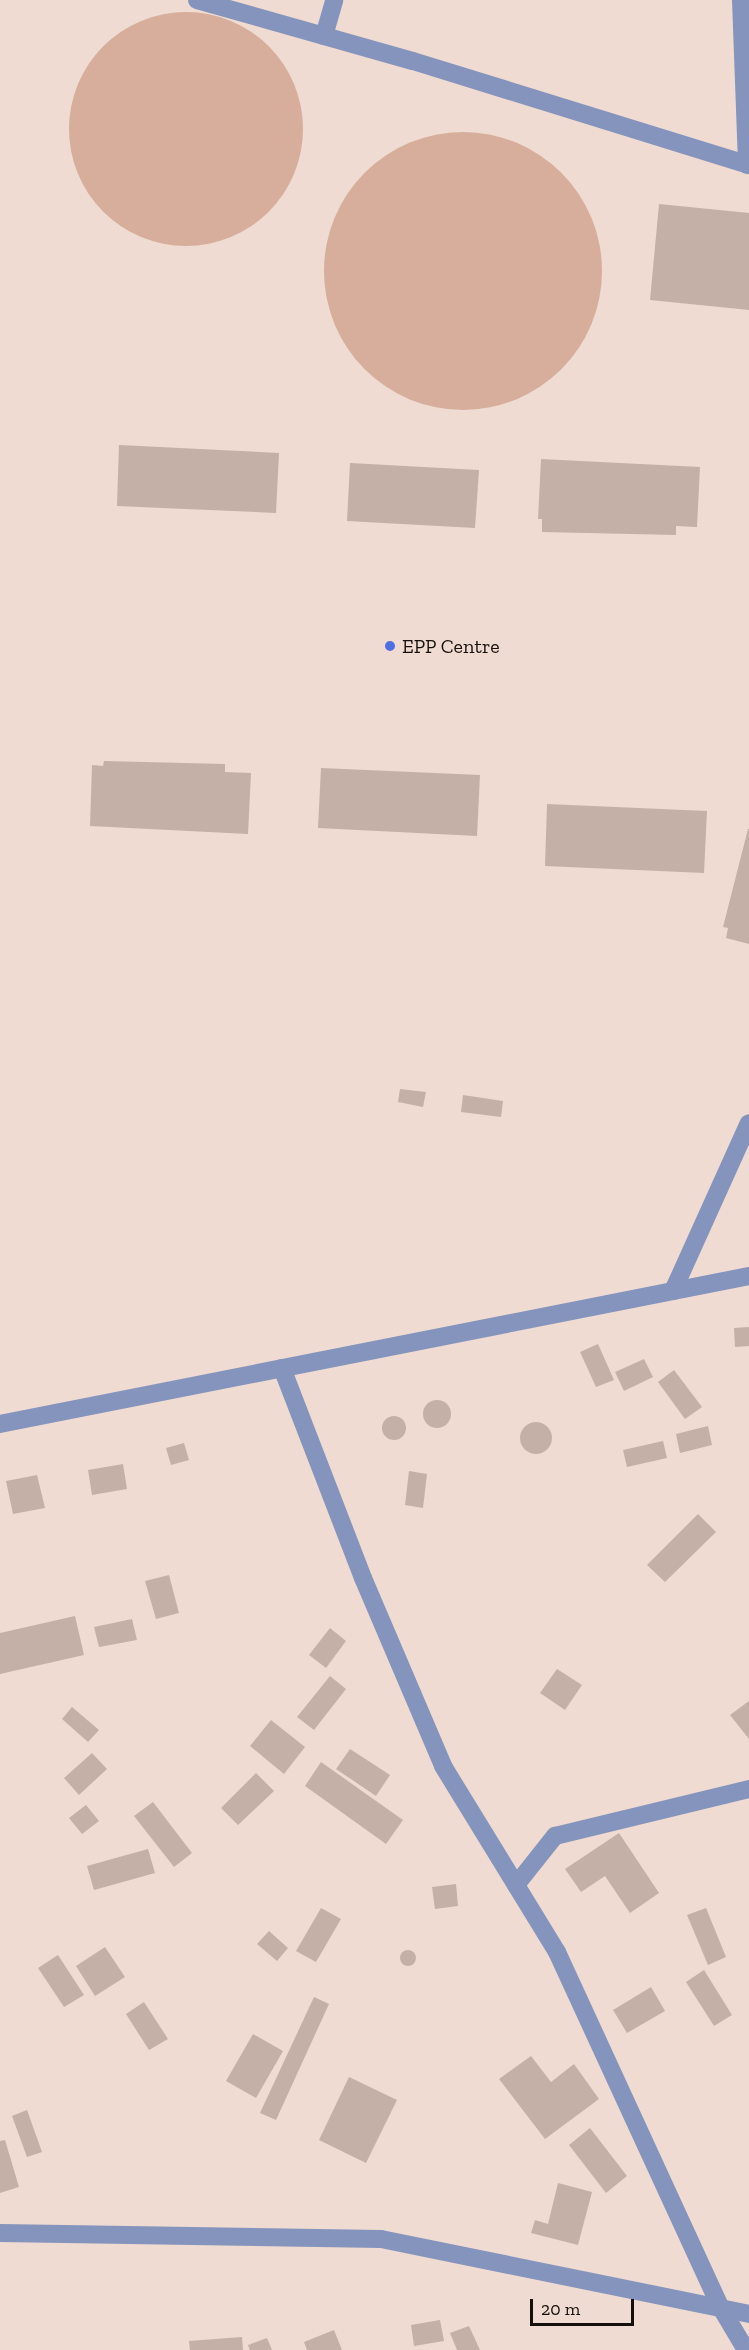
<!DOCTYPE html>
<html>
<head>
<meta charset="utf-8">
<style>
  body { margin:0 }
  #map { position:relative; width:749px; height:2350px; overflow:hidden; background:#efdbd1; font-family:"Zilla Slab",serif }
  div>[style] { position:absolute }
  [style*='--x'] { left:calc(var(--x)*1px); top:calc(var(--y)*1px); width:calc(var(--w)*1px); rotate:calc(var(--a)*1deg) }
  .green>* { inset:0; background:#d6ae9b }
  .round { border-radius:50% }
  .building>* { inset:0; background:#c4b0a7 }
  .minor>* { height:18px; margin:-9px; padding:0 9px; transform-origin:9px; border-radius:9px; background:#8594bd }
  .dots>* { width:16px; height:16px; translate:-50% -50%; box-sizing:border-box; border:3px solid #efdbd1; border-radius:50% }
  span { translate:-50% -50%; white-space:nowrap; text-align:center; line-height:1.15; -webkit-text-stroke:4.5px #efdbd1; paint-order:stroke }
  .poi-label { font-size:20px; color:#16100c }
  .left { translate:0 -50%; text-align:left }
  .scale { position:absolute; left:530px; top:2299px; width:104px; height:27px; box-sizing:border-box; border:3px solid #16100c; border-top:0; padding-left:8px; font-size:18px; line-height:21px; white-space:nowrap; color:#16100c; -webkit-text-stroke:4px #efdbd1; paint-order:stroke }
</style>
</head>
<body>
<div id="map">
  <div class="green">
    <div class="round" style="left:69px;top:12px;width:234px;height:234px"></div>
    <div class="round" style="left:324px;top:132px;width:278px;height:278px"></div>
  </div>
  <div class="building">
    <div style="clip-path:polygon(659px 204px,749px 213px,749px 310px,650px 300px)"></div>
    <div style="clip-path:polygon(119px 445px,279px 453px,276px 513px,117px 506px)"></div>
    <div style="clip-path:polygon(541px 459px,700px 467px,697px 527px,676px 526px,676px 535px,542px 532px,542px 519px,538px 519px)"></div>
    <div style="clip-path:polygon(350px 463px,479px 470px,475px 528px,347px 521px)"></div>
    <div style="clip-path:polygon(104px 761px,225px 764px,225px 772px,251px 773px,248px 834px,90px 826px,92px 765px,103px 766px)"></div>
    <div style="clip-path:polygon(321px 768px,480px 775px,477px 836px,318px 828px)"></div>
    <div style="clip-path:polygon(547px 804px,707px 811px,704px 873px,545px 866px)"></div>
    <div style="clip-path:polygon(748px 829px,749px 829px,749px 944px,726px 938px,728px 928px,723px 927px)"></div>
    <div style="clip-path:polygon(400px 1089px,426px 1092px,423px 1107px,398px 1102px)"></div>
    <div style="clip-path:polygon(463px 1095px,503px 1101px,501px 1117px,461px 1112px)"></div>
    <div style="clip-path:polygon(749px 1327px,749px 1346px,735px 1347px,734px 1328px)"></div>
    <div style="clip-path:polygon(598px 1344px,614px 1380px,596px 1387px,580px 1352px)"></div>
    <div style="clip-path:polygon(644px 1359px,653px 1377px,624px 1391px,615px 1372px)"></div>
    <div style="clip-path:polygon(674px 1370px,702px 1407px,685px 1419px,658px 1382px)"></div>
    <div class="round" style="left:423px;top:1400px;width:28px;height:28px"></div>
    <div class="round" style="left:382px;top:1416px;width:24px;height:24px"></div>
    <div class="round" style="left:520px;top:1422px;width:32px;height:32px"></div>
    <div style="clip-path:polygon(708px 1426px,712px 1445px,680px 1453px,676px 1434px)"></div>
    <div style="clip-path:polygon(663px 1441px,667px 1458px,627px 1467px,623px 1450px)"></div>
    <div style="clip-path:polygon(184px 1443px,189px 1460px,171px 1465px,166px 1448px)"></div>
    <div style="clip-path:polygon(123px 1464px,127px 1489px,92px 1495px,88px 1470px)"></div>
    <div style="clip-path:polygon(409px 1471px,427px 1474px,423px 1508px,405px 1505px)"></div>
    <div style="clip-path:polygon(37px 1475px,45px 1508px,13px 1514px,6px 1481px)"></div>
    <div style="clip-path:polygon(698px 1514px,716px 1532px,665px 1582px,647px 1565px)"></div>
    <div style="clip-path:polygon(169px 1575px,179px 1613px,156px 1619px,145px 1581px)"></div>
    <div style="clip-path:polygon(75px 1616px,84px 1655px,0 1674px,0 1633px)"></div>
    <div style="clip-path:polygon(132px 1619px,137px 1640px,99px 1647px,94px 1627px)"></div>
    <div style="clip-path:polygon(330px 1628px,346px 1641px,326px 1668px,309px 1655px)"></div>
    <div style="clip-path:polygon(557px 1669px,582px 1685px,565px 1710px,540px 1693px)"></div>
    <div style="clip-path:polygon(330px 1676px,346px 1689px,314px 1730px,297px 1717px)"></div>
    <div style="clip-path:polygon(749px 1701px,749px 1739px,730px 1715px)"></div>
    <div style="clip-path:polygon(72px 1707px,99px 1730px,88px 1742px,62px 1719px)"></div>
    <div style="clip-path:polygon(271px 1720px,305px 1747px,284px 1774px,250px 1746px)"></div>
    <div style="clip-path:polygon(350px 1749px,390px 1775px,376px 1796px,336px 1769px)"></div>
    <div style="clip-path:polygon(92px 1753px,107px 1769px,79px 1795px,64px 1778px)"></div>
    <div style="clip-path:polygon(321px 1762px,403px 1820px,386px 1844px,305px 1786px)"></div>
    <div style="clip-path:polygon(256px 1773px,274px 1791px,238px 1825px,221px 1808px)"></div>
    <div style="clip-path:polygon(153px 1802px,192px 1853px,174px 1867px,134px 1816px)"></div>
    <div style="clip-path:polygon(86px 1805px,99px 1821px,82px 1834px,69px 1818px)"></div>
    <div style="clip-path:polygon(619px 1833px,659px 1893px,630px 1913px,605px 1876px,581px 1892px,565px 1869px)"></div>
    <div style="clip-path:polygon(148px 1849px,155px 1873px,94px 1890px,87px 1866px)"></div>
    <div style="clip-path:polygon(456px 1884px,458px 1906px,435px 1909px,432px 1887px)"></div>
    <div style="clip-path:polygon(321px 1908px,341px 1919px,316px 1962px,296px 1951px)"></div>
    <div style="clip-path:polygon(706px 1908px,726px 1957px,708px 1965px,687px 1915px)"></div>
    <div style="clip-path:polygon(269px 1931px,288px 1948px,277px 1961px,257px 1944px)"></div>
    <div style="clip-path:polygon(105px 1947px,125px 1977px,95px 1996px,76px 1966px)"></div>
    <div class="round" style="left:400px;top:1950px;width:16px;height:16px"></div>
    <div style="clip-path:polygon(58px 1955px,84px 1995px,64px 2007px,38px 1968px)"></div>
    <div style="clip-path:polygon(704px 1970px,732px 2015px,714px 2026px,686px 1982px)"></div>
    <div style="clip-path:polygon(651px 1987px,665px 2011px,627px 2033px,613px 2010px)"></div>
    <div style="clip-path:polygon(314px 1997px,329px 2004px,276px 2120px,260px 2113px)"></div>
    <div style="clip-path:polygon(144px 2002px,168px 2039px,149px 2050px,126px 2014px)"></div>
    <div style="clip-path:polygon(253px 2034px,283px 2051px,256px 2098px,226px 2081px)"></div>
    <div style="clip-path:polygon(531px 2056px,551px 2082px,574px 2064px,599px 2099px,545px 2139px,499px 2079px)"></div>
    <div style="clip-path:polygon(349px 2077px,397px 2100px,366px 2163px,319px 2140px)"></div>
    <div style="clip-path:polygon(27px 2110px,42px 2152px,27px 2157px,12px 2116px)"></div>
    <div style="clip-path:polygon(590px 2128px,627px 2176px,606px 2193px,569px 2145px)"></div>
    <div style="clip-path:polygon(5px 2140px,19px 2187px,0 2193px,0 2141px)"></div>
    <div style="clip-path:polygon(558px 2183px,592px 2192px,578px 2245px,531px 2233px,535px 2220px,548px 2224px)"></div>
    <div style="clip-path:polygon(440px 2320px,444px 2341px,414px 2346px,411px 2325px)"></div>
    <div style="clip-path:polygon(469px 2326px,480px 2350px,457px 2350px,450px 2333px)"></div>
    <div style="clip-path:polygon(334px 2330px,342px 2350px,307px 2350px,304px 2342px)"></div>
    <div style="clip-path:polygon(242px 2337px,243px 2350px,190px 2350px,189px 2341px)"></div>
    <div style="clip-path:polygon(267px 2338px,272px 2350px,250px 2350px,248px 2345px)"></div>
  </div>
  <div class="minor">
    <div style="--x:197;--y:0;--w:224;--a:15.8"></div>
    <div style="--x:413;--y:61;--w:352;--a:17.2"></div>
    <div style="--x:741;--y:0;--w:165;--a:87.9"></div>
    <div style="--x:324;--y:36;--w:37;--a:-74"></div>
    <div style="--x:673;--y:1291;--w:184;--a:-65.7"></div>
    <div style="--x:282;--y:1368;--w:225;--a:68.9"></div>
    <div style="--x:363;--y:1578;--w:204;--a:66.9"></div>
    <div style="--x:443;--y:1766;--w:218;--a:58.5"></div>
    <div style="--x:557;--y:1952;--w:392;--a:65.3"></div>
    <div style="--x:721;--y:2308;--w:49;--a:59.2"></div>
    <div style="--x:0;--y:1424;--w:763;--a:-11.18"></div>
    <div style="--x:516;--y:1885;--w:63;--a:-51.5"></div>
    <div style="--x:555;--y:1836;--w:200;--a:-13.6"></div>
    <div style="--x:0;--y:2233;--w:381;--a:0.9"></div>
    <div style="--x:381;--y:2239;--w:376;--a:11.5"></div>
  </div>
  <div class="dots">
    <div style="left:390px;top:646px;background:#4f6ee2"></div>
  </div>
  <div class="poi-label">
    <span class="left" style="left:402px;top:646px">EPP Centre</span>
  </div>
  <div class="scale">20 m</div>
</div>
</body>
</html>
